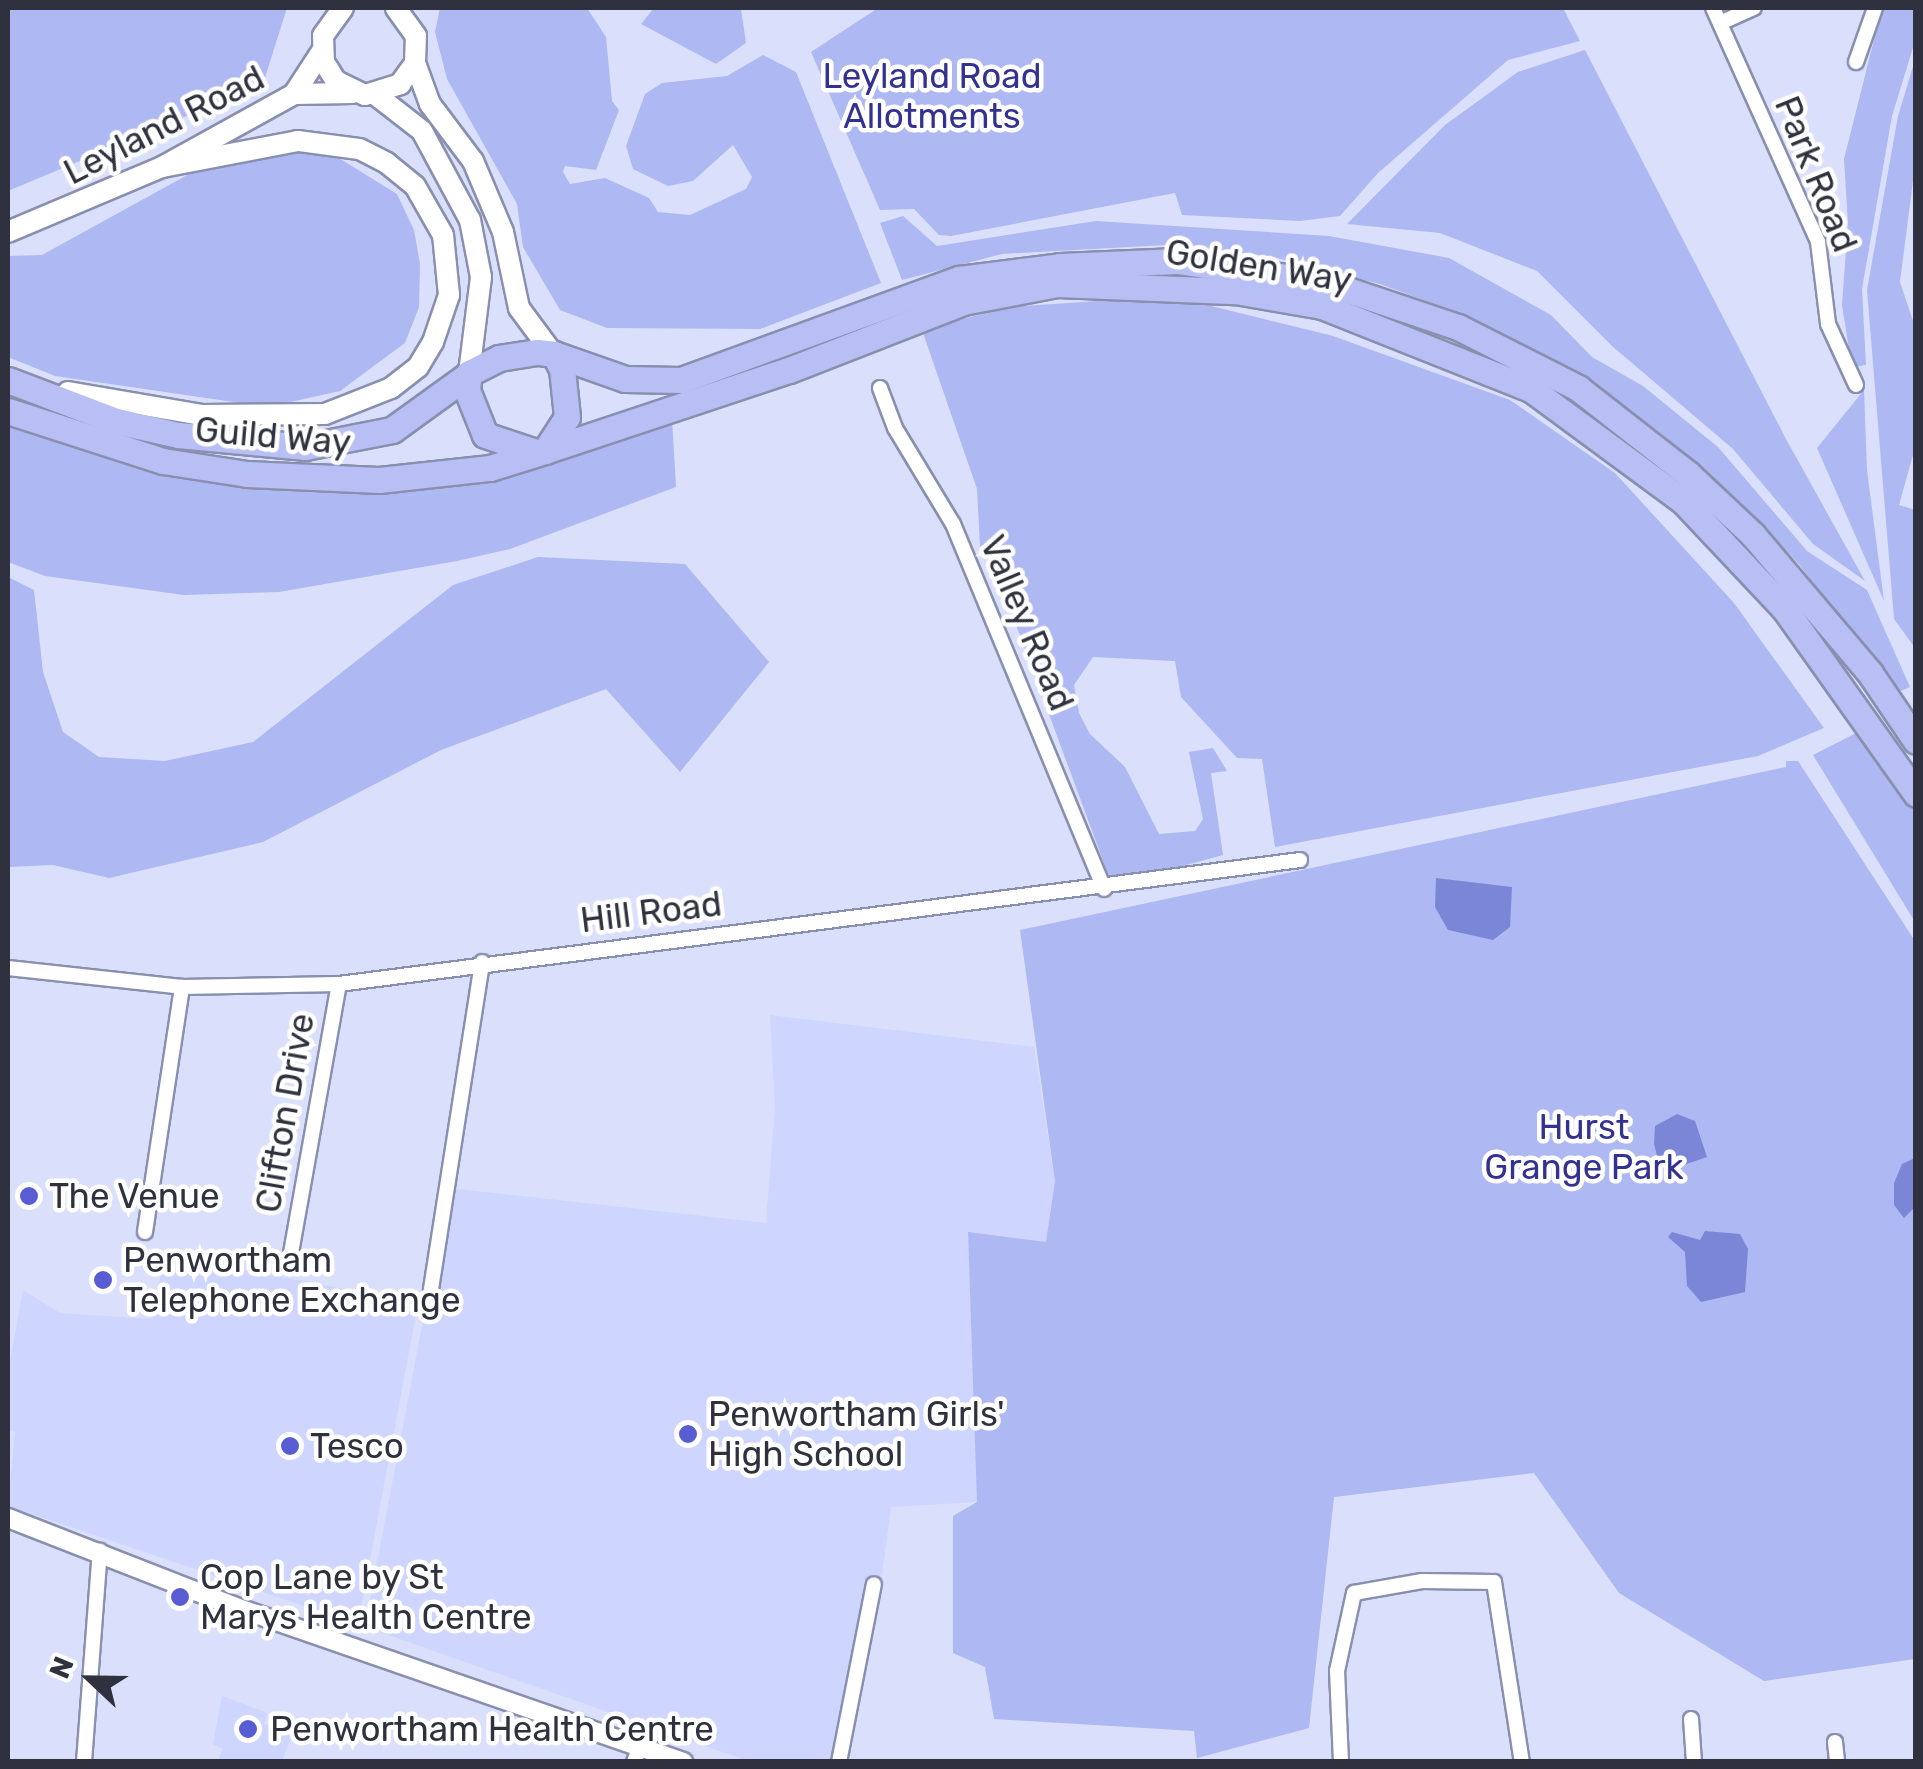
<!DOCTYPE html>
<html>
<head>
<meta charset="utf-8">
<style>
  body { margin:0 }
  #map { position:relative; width:1923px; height:1769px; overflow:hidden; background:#dae0fb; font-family:Rubik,sans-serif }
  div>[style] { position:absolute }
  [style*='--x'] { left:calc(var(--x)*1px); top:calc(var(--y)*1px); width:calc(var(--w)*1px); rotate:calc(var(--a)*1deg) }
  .built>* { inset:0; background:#ced5fe }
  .green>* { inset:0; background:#aeb8f2 }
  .water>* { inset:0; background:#7c86d7 }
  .roads { filter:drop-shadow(2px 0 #898fae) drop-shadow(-2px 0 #898fae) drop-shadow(0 2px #898fae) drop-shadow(0 -2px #898fae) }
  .minor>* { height:14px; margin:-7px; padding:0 7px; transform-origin:7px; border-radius:7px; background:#fff }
  .tertiary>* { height:18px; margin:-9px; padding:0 9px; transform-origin:9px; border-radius:9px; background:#fff }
  .secondary>* { height:20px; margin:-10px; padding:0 10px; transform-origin:10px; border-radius:10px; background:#fff }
  .trunk>* { height:25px; margin:-12.5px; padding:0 12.5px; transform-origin:12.5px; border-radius:12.5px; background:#b7bff4 }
  .dots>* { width:28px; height:28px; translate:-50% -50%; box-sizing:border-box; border:5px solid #fff; border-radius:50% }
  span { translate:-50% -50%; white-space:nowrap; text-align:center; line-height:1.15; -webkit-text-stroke:9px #fff; paint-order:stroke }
  .park-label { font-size:35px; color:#343291 }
  .street-label { font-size:35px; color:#2f313e }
  .poi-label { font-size:35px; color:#2f313e }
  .left { translate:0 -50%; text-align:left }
  .frame { position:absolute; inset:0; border:10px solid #2f313e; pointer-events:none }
  .north { position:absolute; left:40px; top:1629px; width:100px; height:100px; -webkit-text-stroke:8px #fff; paint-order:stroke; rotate:292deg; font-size:28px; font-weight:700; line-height:40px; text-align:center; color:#2f313e }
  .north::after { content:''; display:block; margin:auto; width:35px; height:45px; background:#2f313e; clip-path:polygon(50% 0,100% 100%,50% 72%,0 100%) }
</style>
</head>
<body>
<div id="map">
  <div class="built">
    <div style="clip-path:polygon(770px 1015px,1034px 1047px,1055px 1181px,1046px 1243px,968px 1233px,978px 1502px,891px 1507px,882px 1575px,875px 1577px,847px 1670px,836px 1761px,748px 1761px,365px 1627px,448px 1188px,766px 1223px,775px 1107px)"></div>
    <div style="clip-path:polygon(164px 1255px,418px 1303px,358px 1624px,8px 1506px,15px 1432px,8px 1430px,8px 1373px,23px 1290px,60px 1313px,153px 1319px)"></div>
    <div style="clip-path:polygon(222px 1696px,267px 1713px,264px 1724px,292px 1735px,282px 1761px,207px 1761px,218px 1760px,223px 1749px,213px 1744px)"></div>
  </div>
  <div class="green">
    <div style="clip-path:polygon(8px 8px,287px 8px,263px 84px,8px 191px)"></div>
    <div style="clip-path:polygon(440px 8px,587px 8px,606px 37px,612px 101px,619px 110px,596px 170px,565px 166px,563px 172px,570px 184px,605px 178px,649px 198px,658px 212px,690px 215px,746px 189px,752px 177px,733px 145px,693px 181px,668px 186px,633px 169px,626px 146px,645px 94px,662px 83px,727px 76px,763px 55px,796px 72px,881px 283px,760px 329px,607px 328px,560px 310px,523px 247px,517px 204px,447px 79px,435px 32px)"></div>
    <div style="clip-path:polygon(654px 8px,741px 9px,746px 43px,716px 64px,641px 24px)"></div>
    <div style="clip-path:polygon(878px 8px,1563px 8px,1580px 41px,1508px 60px,1378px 173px,1340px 216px,1300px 221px,1182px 215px,1175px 193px,951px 236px,939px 235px,914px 209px,880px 210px,811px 52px)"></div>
    <div style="clip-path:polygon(1882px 8px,1915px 8px,1915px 41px,1892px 116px,1862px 289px,1866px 365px,1852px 367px,1842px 305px,1848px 223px,1844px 159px)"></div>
    <div style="clip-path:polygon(1585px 50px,1786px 439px,1865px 581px,1813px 544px,1733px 449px,1612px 346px,1537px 271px,1440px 233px,1347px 224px,1445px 125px,1518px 72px)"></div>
    <div style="clip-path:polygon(1915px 60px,1915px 165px,1900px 282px,1915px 327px,1916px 444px,1899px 505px,1915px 510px,1915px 648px,1894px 619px,1867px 290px,1898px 116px)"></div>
    <div style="clip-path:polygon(270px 151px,334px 155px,397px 194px,414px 230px,420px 264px,419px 307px,405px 343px,340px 391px,268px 407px,55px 376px,8px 357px,8px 256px,42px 255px,200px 168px)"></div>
    <div style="clip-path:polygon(903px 216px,937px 246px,1096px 221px,1329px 236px,1449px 258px,1551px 315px,1592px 357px,1643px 386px,1718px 447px,1807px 551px,1867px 590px,1910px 687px,1898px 692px,1798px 563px,1718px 483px,1548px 358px,1463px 315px,1380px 284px,1269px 256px,1166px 245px,1002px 254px,902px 280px,880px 223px)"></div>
    <div style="clip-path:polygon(1171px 296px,1333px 336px,1510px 400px,1615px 473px,1734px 603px,1824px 728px,1758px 756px,1275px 847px,1262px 759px,1237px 758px,1181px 697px,1175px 661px,1093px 657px,1074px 685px,1079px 713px,1090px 734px,1125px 767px,1159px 834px,1195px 831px,1203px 819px,1189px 752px,1213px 748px,1227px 771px,1211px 773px,1223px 855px,1131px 880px,1108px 874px,1002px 587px,980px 546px,977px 489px,922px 330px,1008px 307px)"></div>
    <div style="clip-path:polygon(1864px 390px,1867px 470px,1884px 601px,1817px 448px)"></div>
    <div style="clip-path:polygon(672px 419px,676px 487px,510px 549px,457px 561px,279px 592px,184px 595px,45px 576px,8px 562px,8px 422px,331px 488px)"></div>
    <div style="clip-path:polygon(538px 557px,685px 564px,769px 662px,680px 772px,606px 689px,441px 750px,263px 842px,109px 878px,53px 865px,8px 867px,8px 577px,34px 590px,43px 672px,63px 732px,99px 757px,165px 761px,253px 742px,453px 585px)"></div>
    <div style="clip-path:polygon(1862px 730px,1915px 812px,1915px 922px,1813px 755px)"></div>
    <div style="clip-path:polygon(1786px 761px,1798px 761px,1915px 941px,1915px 1659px,1764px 1681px,1619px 1593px,1534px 1473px,1334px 1497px,1309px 1728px,1197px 1758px,1194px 1731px,994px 1719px,985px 1667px,953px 1653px,953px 1516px,977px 1502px,968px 1232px,1046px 1242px,1055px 1181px,1020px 930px,1786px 767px)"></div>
  </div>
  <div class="water">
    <div style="clip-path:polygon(1436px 878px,1512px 887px,1510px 927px,1493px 940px,1448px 930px,1435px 907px)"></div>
    <div style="clip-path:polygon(1677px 1114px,1695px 1121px,1707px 1157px,1672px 1169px,1658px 1160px,1654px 1144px,1655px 1126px)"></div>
    <div style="clip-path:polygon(1915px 1158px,1915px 1207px,1904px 1218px,1894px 1205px,1894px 1183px,1902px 1164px)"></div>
    <div style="clip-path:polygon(1705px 1231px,1740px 1234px,1748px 1249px,1745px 1292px,1701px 1302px,1687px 1286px,1685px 1252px,1668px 1237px,1672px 1232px,1700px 1240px)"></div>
  </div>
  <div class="roads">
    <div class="minor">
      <div style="--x:1713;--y:8;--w:256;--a:65.8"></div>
      <div style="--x:1818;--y:242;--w:83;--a:83"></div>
      <div style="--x:1828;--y:324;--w:67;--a:65.3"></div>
      <div style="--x:1720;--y:23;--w:37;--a:-24"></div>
      <div style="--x:1856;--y:62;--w:57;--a:-70.6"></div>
      <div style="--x:880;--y:388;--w:43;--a:69.4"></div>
      <div style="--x:895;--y:428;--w:112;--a:58.9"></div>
      <div style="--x:953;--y:524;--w:395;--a:67.5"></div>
      <div style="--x:8;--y:968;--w:175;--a:6.2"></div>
      <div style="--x:182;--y:987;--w:157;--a:-1.1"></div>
      <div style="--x:339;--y:984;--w:969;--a:-7.35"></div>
      <div style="--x:145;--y:1232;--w:248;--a:-81.4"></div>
      <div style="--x:291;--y:1253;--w:273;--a:-79.9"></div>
      <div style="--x:431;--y:1289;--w:331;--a:-81.1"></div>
      <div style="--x:1691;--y:1719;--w:43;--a:86"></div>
      <div style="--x:1835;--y:1742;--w:20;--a:84"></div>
      <div style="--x:84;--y:1762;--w:212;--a:-85.7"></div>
      <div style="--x:634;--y:1762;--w:17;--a:-69"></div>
      <div style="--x:839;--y:1762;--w:181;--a:-78.9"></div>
      <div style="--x:1341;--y:1762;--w:91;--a:-92.5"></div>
      <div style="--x:1337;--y:1671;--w:80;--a:-77.7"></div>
      <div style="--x:1354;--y:1593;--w:69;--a:-10"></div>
      <div style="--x:1422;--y:1581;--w:72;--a:0.8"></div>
      <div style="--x:1494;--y:1582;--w:182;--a:81.2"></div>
    </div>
    <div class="tertiary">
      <div style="--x:8;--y:1518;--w:256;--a:21.3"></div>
      <div style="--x:247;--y:1611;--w:462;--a:19.1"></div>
    </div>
    <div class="secondary">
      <div style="--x:343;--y:8;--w:34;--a:126"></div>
      <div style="--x:323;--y:36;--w:26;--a:88"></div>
      <div style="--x:324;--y:62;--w:22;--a:58"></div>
      <div style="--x:336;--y:81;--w:32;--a:26"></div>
      <div style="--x:365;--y:95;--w:37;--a:-17"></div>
      <div style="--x:400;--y:84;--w:26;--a:-54"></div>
      <div style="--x:415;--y:63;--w:27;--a:-88"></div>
      <div style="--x:416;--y:36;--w:34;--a:-126"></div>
      <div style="--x:415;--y:63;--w:44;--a:69.9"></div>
      <div style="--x:430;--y:104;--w:71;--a:53"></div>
      <div style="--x:473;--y:161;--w:77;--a:67.1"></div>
      <div style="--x:503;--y:232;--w:78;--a:78.1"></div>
      <div style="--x:519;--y:308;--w:57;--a:53.5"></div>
      <div style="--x:294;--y:94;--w:59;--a:-1"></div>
      <div style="--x:376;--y:95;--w:58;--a:38"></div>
      <div style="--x:422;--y:131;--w:101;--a:61.7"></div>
      <div style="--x:470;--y:220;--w:58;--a:79.1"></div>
      <div style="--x:481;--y:277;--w:97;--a:97.1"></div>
      <div style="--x:8;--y:232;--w:167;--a:-22.9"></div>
      <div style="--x:162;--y:167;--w:151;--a:-28.9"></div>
      <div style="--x:294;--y:94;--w:51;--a:-56.9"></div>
      <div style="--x:68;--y:392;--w:135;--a:9.8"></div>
      <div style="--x:201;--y:415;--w:124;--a:-0.5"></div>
      <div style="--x:325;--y:414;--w:71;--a:-21.5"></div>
      <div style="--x:391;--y:388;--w:34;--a:-38"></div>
      <div style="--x:418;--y:367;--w:29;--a:-59"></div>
      <div style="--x:433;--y:342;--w:50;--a:-71.2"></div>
      <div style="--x:449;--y:295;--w:60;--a:-95.7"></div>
      <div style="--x:443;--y:235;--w:56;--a:-119.7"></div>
      <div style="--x:415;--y:186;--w:36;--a:-141"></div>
      <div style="--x:387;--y:163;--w:31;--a:-153"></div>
      <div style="--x:359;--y:149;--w:62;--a:-172.5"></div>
      <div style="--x:298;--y:141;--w:138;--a:169.2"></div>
    </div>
    <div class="trunk">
      <div style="--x:554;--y:354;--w:75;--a:19.4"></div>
      <div style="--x:625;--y:379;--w:56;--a:1"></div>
      <div style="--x:681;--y:380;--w:296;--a:-20"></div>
      <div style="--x:959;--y:279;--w:102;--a:-7.3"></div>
      <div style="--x:1060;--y:266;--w:117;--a:-2.4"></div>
      <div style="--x:1177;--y:261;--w:152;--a:8.3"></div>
      <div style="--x:1327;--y:283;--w:138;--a:18.6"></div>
      <div style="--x:1458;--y:327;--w:135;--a:26.9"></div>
      <div style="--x:1578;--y:388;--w:140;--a:38"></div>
      <div style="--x:1688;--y:474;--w:89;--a:43.2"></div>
      <div style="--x:1753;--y:535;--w:181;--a:49.7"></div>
      <div style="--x:1870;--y:673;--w:82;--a:55.9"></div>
      <div style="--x:8;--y:380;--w:116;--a:20.8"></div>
      <div style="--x:116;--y:421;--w:64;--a:12.7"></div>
      <div style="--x:178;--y:435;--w:128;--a:5.4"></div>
      <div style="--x:305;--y:447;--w:89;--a:-11.1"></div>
      <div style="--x:392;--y:430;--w:94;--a:-35.9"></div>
      <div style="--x:8;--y:411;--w:163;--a:17.9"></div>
      <div style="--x:163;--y:461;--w:85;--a:8.8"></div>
      <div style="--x:247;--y:474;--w:132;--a:2.6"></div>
      <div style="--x:379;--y:480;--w:112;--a:-6.2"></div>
      <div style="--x:490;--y:468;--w:58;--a:-17.2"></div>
      <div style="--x:545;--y:451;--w:40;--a:-57.1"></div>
      <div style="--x:567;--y:417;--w:48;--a:-95.9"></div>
      <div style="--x:562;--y:369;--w:17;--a:-118"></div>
      <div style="--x:554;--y:354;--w:17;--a:-173"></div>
      <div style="--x:537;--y:352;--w:38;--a:171"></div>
      <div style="--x:499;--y:358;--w:34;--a:153"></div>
      <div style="--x:469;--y:373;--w:17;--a:97"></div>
      <div style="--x:467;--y:390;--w:48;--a:68.2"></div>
      <div style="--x:485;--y:435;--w:54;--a:18.4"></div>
      <div style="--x:545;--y:451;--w:257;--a:-18.4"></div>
      <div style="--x:789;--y:370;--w:187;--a:-21.3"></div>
      <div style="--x:963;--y:302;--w:96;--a:-10.8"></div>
      <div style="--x:1057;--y:284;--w:178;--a:2.3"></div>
      <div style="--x:1235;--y:291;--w:88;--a:9.8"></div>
      <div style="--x:1322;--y:306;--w:225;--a:21.7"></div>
      <div style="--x:1531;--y:389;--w:190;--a:36.4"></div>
      <div style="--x:1684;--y:502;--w:146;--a:46.7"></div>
      <div style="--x:1784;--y:608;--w:228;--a:54.6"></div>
    </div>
  </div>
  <div class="dots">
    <div style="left:29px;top:1196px;background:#595dd4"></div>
    <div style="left:103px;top:1280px;background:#595dd4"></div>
    <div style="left:688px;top:1434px;background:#595dd4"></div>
    <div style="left:290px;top:1446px;background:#595dd4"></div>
    <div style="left:180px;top:1597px;background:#595dd4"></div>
    <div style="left:248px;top:1729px;background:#595dd4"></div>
  </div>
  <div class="park-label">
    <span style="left:932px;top:96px">Leyland Road<br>Allotments</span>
    <span style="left:1584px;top:1147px">Hurst<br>Grange Park</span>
  </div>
  <div class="street-label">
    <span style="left:164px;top:125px;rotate:-27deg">Leyland Road</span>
    <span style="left:1816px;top:174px;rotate:68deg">Park Road</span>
    <span style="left:1259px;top:266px;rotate:9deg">Golden Way</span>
    <span style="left:273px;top:436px;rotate:5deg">Guild Way</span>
    <span style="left:1027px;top:623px;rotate:67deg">Valley Road</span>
    <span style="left:651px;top:912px;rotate:-7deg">Hill Road</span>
    <span style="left:285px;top:1113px;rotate:-80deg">Clifton Drive</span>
  </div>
  <div class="poi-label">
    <span class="left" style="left:49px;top:1196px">The Venue</span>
    <span class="left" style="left:123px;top:1280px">Penwortham<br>Telephone Exchange</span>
    <span class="left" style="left:708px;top:1434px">Penwortham Girls'<br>High School</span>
    <span class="left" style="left:310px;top:1446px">Tesco</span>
    <span class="left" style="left:200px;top:1597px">Cop Lane by St<br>Marys Health Centre</span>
    <span class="left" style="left:270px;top:1729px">Penwortham Health Centre</span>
  </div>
  <div class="frame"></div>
  <div class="north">N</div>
</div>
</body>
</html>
